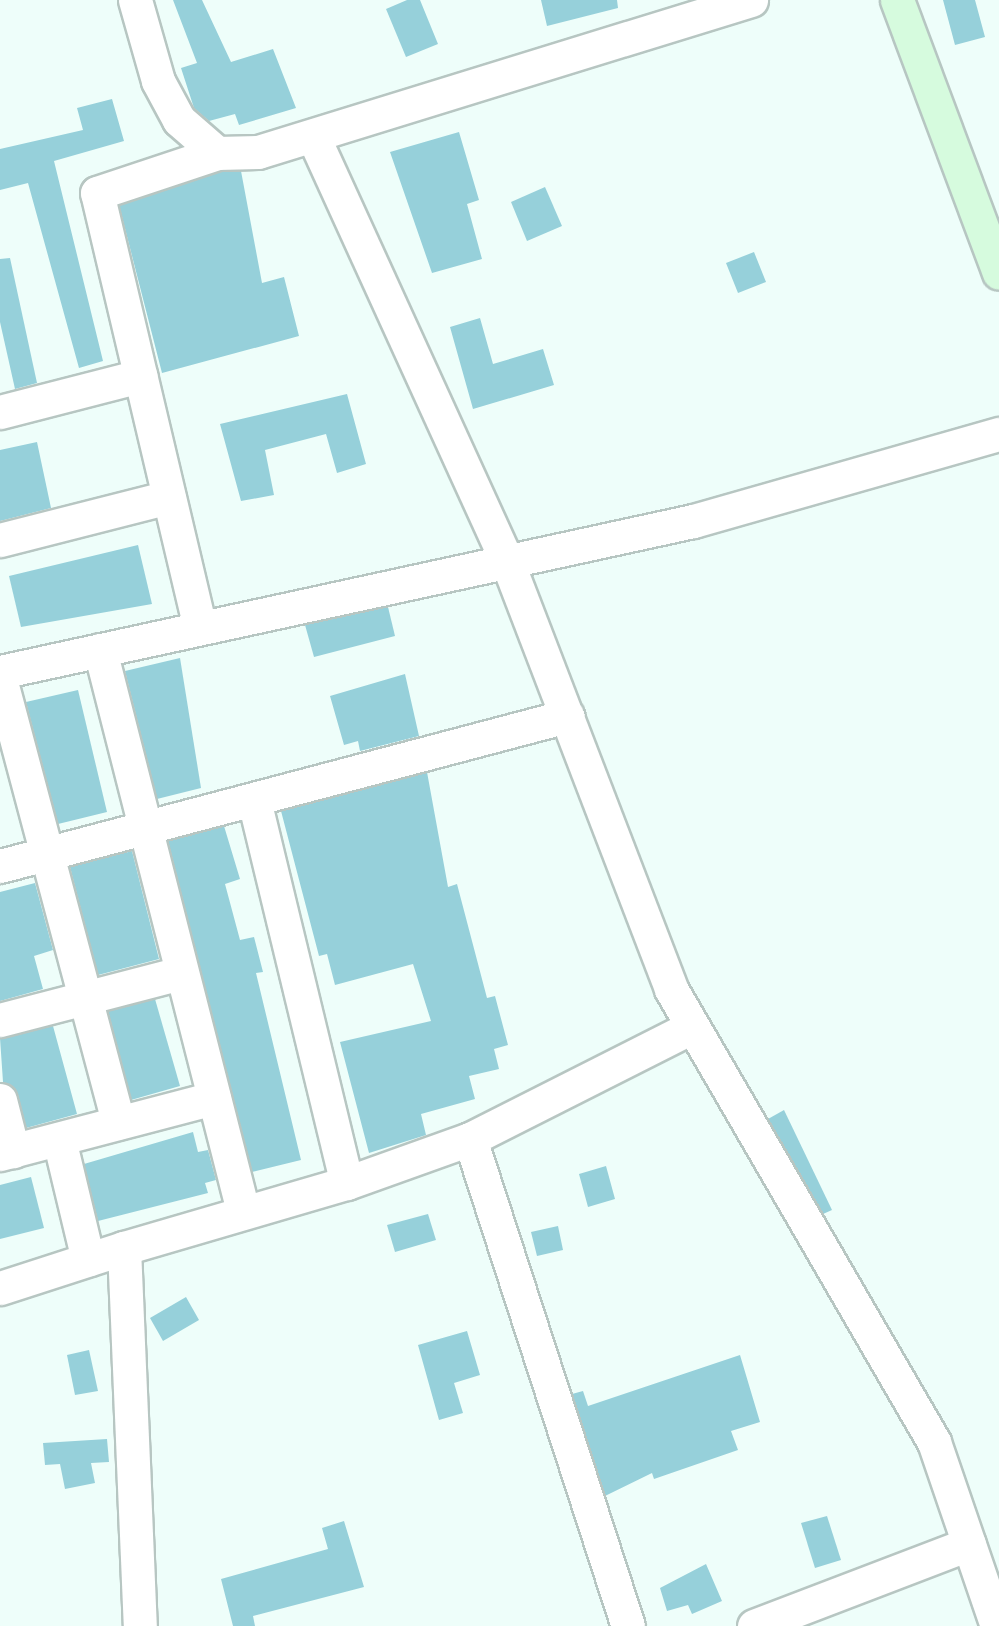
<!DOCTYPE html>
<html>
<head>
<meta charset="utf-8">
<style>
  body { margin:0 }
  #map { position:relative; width:999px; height:1626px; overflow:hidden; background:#eefefa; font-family:Overpass,sans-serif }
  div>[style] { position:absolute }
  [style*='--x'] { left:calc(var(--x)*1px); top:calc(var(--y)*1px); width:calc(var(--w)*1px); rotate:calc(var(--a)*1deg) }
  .building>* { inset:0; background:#96d0da }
  .roads { filter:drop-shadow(2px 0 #b7c6c2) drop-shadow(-2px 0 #b7c6c2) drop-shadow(0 2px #b7c6c2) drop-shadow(0 -2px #b7c6c2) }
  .street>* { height:33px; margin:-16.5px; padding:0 16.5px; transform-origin:16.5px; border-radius:16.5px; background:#fff }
  .secondary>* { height:33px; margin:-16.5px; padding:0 16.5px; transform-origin:16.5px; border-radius:16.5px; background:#d6fbde }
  span { translate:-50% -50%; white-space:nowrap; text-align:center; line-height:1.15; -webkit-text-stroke:4.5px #fff; paint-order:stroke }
</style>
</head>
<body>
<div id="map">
  <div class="building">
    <div style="clip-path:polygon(173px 0,202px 0,231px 62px,273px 49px,296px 108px,239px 125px,235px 114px,209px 121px,194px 108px,181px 68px,197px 63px)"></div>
    <div style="clip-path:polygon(407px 0,420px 0,438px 44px,406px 57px,386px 9px)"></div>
    <div style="clip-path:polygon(541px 0,617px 0,618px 8px,547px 26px)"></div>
    <div style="clip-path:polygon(943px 0,975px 0,985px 37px,955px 45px)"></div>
    <div style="clip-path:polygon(112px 99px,124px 141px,54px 161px,103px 361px,79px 368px,28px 183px,0 190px,0 149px,83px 130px,77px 108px)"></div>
    <div style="clip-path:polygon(459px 132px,479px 200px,467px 204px,482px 259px,432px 273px,390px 152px)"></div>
    <div style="clip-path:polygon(241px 171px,262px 283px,284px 277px,299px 336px,162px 373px,119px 205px,220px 172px)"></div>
    <div style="clip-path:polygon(545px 187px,562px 226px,527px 241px,511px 202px)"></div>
    <div style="clip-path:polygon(754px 252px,766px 282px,738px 293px,726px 263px)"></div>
    <div style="clip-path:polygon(10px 258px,37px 383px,15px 389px,0 322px,0 259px)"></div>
    <div style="clip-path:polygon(480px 318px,493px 364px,543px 349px,554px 385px,473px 409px,450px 327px)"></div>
    <div style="clip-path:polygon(347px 394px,366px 464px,337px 473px,326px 434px,265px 450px,274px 495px,241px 501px,220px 424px)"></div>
    <div style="clip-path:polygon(37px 442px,51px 508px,0 521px,0 450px)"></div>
    <div style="clip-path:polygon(138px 545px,152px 604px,21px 627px,9px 576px)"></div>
    <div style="clip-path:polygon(388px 607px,395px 636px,314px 657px,305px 625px)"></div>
    <div style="clip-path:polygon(180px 658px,201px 788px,157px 799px,125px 671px)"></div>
    <div style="clip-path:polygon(405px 674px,419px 736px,360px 751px,358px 741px,344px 745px,330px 696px)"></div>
    <div style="clip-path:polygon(78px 690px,107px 812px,58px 824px,26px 702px)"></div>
    <div style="clip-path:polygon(427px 772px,448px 887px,457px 884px,487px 998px,495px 996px,508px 1045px,494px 1049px,499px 1069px,469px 1076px,475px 1099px,421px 1114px,426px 1135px,369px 1153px,340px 1042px,431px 1021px,413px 964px,335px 985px,327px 954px,319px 956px,281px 811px)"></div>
    <div style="clip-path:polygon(224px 826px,240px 879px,225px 884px,240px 940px,254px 937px,263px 972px,256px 973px,301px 1160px,252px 1172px,168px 841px)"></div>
    <div style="clip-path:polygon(132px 851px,159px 959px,98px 975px,70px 867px)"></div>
    <div style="clip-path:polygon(35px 883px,53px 950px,34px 956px,43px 989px,0 1001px,0 892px)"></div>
    <div style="clip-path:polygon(155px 999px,180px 1086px,131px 1100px,108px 1011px)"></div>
    <div style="clip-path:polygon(53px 1026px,77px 1114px,26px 1128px,18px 1095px,3px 1082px,0 1038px)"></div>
    <div style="clip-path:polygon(784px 1110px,832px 1210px,823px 1214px,768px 1119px)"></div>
    <div style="clip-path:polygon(193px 1132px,198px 1152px,208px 1150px,216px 1180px,205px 1183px,208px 1193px,98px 1221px,84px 1164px)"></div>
    <div style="clip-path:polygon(606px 1166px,615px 1199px,588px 1207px,579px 1174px)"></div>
    <div style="clip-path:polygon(31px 1177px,44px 1228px,0 1239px,0 1185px)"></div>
    <div style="clip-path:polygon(428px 1214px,436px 1240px,395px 1252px,387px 1225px)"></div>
    <div style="clip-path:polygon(558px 1226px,563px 1250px,537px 1256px,531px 1232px)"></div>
    <div style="clip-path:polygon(186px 1297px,199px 1320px,163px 1341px,150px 1318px)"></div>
    <div style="clip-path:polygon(467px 1331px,480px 1375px,454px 1383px,463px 1413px,439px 1420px,418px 1345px)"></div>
    <div style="clip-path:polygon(89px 1350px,98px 1391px,75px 1395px,67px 1355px)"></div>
    <div style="clip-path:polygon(740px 1355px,760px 1422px,731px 1431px,738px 1450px,654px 1479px,652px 1473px,605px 1496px,572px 1394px,583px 1391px,588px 1406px)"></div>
    <div style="clip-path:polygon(107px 1439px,109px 1462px,91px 1463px,95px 1483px,65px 1489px,60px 1464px,45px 1465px,43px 1443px)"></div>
    <div style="clip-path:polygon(827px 1516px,841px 1560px,815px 1568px,801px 1523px)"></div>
    <div style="clip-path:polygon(344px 1521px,364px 1587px,253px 1616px,255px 1626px,233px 1626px,221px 1579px,328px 1549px,322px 1528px)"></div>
    <div style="clip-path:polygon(706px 1564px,722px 1601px,692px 1614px,688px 1605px,667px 1611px,660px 1588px)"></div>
  </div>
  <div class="roads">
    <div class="street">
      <div style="--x:135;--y:0;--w:84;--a:74.1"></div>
      <div style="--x:158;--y:81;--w:44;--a:61.7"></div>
      <div style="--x:179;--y:120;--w:50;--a:41"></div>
      <div style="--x:217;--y:153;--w:41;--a:-1.4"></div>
      <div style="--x:258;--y:152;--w:516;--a:-17.14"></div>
      <div style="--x:313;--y:136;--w:467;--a:65.5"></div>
      <div style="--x:507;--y:561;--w:458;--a:69"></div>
      <div style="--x:671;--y:989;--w:524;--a:59.86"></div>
      <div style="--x:934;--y:1442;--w:194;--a:71.1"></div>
      <div style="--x:0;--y:412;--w:145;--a:-14.4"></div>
      <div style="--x:0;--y:540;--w:174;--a:-14.3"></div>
      <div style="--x:200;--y:628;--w:447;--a:-103.3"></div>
      <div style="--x:97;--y:193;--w:126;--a:-18.4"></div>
      <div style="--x:100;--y:650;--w:579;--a:75.7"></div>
      <div style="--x:0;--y:672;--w:709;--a:-12.29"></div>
      <div style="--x:693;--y:521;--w:318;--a:-15.9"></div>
      <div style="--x:0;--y:678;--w:460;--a:75.1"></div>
      <div style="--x:254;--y:800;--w:394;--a:76.4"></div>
      <div style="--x:347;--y:1183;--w:131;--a:-19.7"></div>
      <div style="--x:470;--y:1139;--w:249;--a:-26.8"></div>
      <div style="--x:0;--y:866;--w:587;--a:-14.82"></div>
      <div style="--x:0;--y:1020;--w:187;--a:-14.6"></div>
      <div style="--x:0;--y:1100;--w:53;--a:75.7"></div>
      <div style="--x:59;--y:1139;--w:124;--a:76.5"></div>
      <div style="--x:470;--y:1139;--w:512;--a:72.03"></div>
      <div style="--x:0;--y:1154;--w:221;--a:-14.7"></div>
      <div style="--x:124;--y:1248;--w:232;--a:-16.3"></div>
      <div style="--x:0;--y:1288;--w:130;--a:-17.9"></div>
      <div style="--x:124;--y:1248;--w:378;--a:87.6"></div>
      <div style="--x:754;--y:1626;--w:230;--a:-20.9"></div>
    </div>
    <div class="secondary">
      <div style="--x:897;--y:0;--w:291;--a:69.5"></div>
    </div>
  </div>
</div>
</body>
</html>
